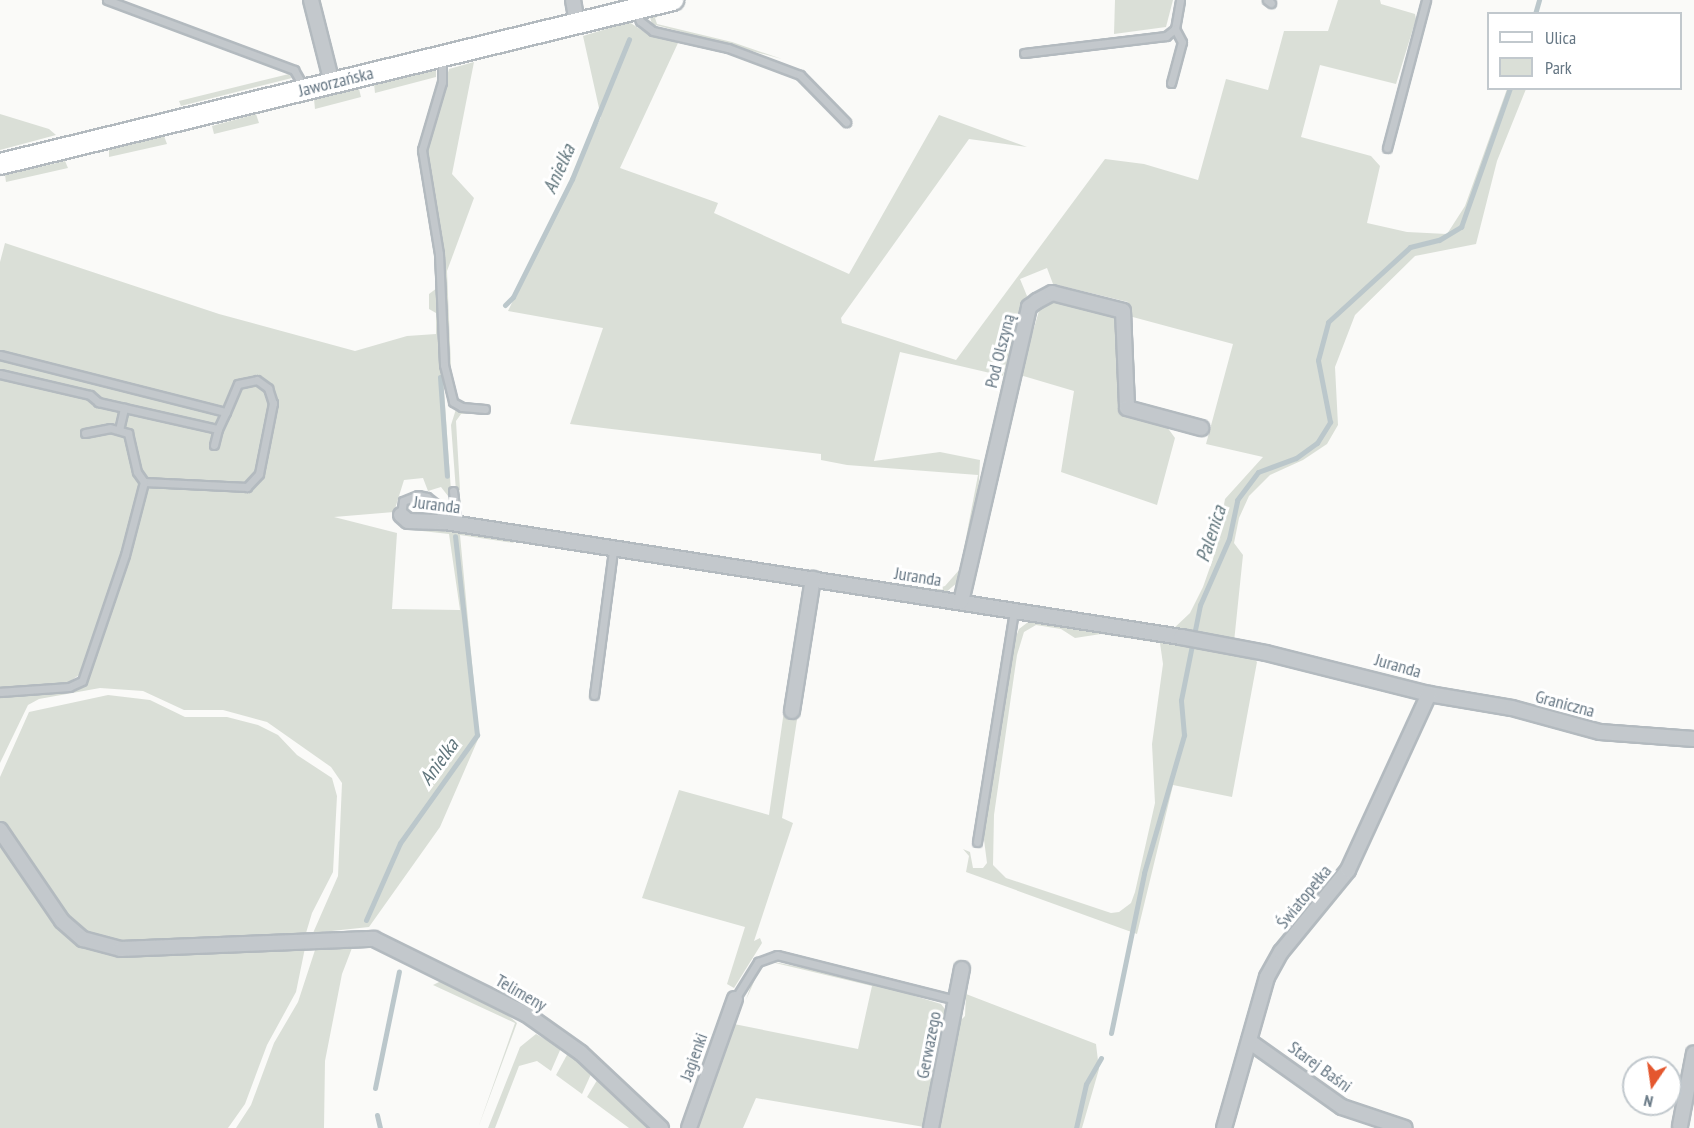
<!DOCTYPE html>
<html>
<head>
<meta charset="utf-8">
<style>
  body { margin:0 }
  #map { position:relative; width:1694px; height:1128px; overflow:hidden; background:#fafaf8; font-family:"PT Sans Narrow",sans-serif }
  div>[style] { position:absolute }
  [style*='--x'] { left:calc(var(--x)*1px); top:calc(var(--y)*1px); width:calc(var(--w)*1px); rotate:calc(var(--a)*1deg) }
  .green>* { inset:0; background:#dadfd7 }
  .stream>* { height:5px; margin:-2.5px; padding:0 2.5px; transform-origin:2.5px; border-radius:2.5px; background:#bbc7cb }
  .roads { filter:drop-shadow(2px 0 #b3babf) drop-shadow(-2px 0 #b3babf) drop-shadow(0 2px #b3babf) drop-shadow(0 -2px #b3babf) }
  .lane>* { height:7px; margin:-3.5px; padding:0 3.5px; transform-origin:3.5px; border-radius:3.5px; background:#c3c8cc }
  .street>* { height:14px; margin:-7px; padding:0 7px; transform-origin:7px; border-radius:7px; background:#c3c8cc }
  .secondary>* { height:20px; margin:-10px; padding:0 10px; transform-origin:10px; border-radius:10px; background:#fff }
  span { translate:-50% -50%; white-space:nowrap; text-align:center; line-height:1.15; -webkit-text-stroke:6px #fff; paint-order:stroke }
  .street-label { font-size:18px; color:#657683 }
  .water-label { font-size:20px; color:#60757c; font-style:italic }
  .legend { position:absolute; left:1487px; top:12px; width:195px; height:78px; box-sizing:border-box; background:#fff; border:2px solid #c1c8cd; margin:0; padding:8px 10px; list-style:none; font-size:18px; color:#657683 }
  .legend li { display:flex; align-items:center; gap:12px; height:30px }
  .legend b { width:30px; border:2px solid #c1c8cd }
  .north { position:absolute; left:1622px; top:1056px; width:60px; height:60px; box-sizing:border-box; background:#fff; border:2px solid #c1c8cd; border-radius:50%; rotate:193deg; font-size:16px; font-weight:700; line-height:24px; text-align:center; color:#657683 }
  .north::after { content:''; display:block; margin:auto; width:21px; height:27px; background:#e4572e; clip-path:polygon(50% 0,100% 100%,50% 72%,0 100%) }
</style>
</head>
<body>
<div id="map">
  <div class="green">
    <div style="clip-path:polygon(1115px 0,1173px 0,1166px 27px,1114px 34px)"></div>
    <div style="clip-path:polygon(1338px 0,1380px 0,1381px 4px,1415px 14px,1416px 19px,1396px 84px,1320px 65px,1301px 137px,1371px 156px,1380px 166px,1367px 223px,1407px 232px,1447px 234px,1465px 206px,1507px 89px,1526px 89px,1497px 161px,1476px 244px,1415px 256px,1355px 315px,1335px 367px,1338px 425px,1327px 444px,1303px 460px,1270px 475px,1249px 496px,1239px 518px,1234px 543px,1243px 555px,1234px 642px,1171px 631px,1190px 613px,1203px 587px,1216px 550px,1225px 499px,1263px 457px,1206px 444px,1233px 344px,1129px 316px,1128px 302px,1053px 284px,1047px 268px,1020px 279px,1027px 296px,1003px 376px,900px 352px,874px 461px,940px 452px,980px 460px,978px 498px,962px 570px,958px 582px,945px 593px,924px 592px,945px 586px,960px 569px,978px 475px,847px 465px,821px 460px,821px 454px,570px 424px,603px 328px,508px 311px,601px 117px,583px 36px,629px 22px,646px 33px,678px 43px,620px 168px,718px 203px,714px 213px,849px 274px,939px 115px,1027px 147px,969px 139px,841px 318px,842px 323px,956px 360px,1105px 159px,1144px 164px,1198px 180px,1226px 79px,1268px 90px,1284px 31px,1328px 31px)"></div>
    <div style="clip-path:polygon(663px 14px,655px 18px,657px 24px,732px 42px,782px 59px,652px 24px,650px 17px)"></div>
    <div style="clip-path:polygon(474px 62px,452px 174px,474px 198px,447px 271px,452px 391px,441px 240px,425px 155px,449px 69px)"></div>
    <div style="clip-path:polygon(436px 70px,436px 77px,375px 93px,374px 84px)"></div>
    <div style="clip-path:polygon(289px 74px,292px 78px,181px 106px,179px 101px)"></div>
    <div style="clip-path:polygon(359px 89px,361px 97px,315px 109px,314px 99px)"></div>
    <div style="clip-path:polygon(0 114px,49px 129px,56px 135px,0 150px)"></div>
    <div style="clip-path:polygon(256px 114px,259px 123px,214px 134px,212px 126px)"></div>
    <div style="clip-path:polygon(164px 136px,167px 144px,109px 157px,109px 150px)"></div>
    <div style="clip-path:polygon(65px 161px,68px 168px,6px 182px,5px 175px)"></div>
    <div style="clip-path:polygon(5px 243px,219px 314px,355px 351px,407px 336px,436px 334px,436px 313px,429px 309px,429px 294px,437px 288px,451px 491px,448px 496px,441px 487px,428px 491px,423px 478px,404px 480px,394px 512px,334px 517px,397px 533px,392px 609px,460px 610px,449px 534px,413px 530px,415px 527px,510px 539px,514px 543px,460px 535px,479px 737px,440px 827px,369px 927px,313px 933px,338px 876px,342px 783px,331px 767px,267px 722px,223px 710px,184px 710px,143px 691px,100px 688px,39px 699px,28px 705px,0 763px,0 698px,57px 693px,85px 684px,89px 677px,79px 675px,68px 683px,0 688px,0 262px)"></div>
    <div style="clip-path:polygon(1053px 298px,1115px 317px,1120px 410px,1167px 427px,1175px 438px,1157px 505px,1061px 472px,1074px 391px,1020px 375px,1041px 304px)"></div>
    <div style="clip-path:polygon(456px 409px,487px 412px,461px 414px,456px 421px,460px 490px,456px 491px,451px 425px)"></div>
    <div style="clip-path:polygon(evenodd,1032px 619px,1249px 654px,1257px 662px,1232px 797px,1173px 785px,1137px 934px,966px 872px,969px 856px,963px 849px,970px 852px,973px 868px,983px 868px,987px 863px,983px 832px,1013px 644px,1019px 629px,1032px 619px,1036px 625px,1061px 629px,1075px 638px,1101px 634px,1160px 643px,1163px 664px,1152px 744px,1155px 803px,1135px 892px,1131px 903px,1119px 912px,1111px 913px,1006px 878px,993px 865px,994px 815px,1017px 655px,1024px 632px,1036px 625px)"></div>
    <div style="clip-path:polygon(108px 695px,150px 700px,185px 717px,227px 717px,258px 725px,278px 735px,297px 755px,332px 778px,337px 796px,333px 872px,312px 913px,306px 933px,138px 944px,108px 943px,74px 928px,0 823px,0 777px,29px 712px)"></div>
    <div style="clip-path:polygon(784px 711px,798px 713px,782px 818px,793px 823px,754px 941px,760px 938px,762px 943px,734px 988px,727px 984px,745px 927px,642px 898px,679px 790px,769px 815px)"></div>
    <div style="clip-path:polygon(0 837px,86px 946px,305px 948px,296px 992px,267px 1045px,245px 1104px,228px 1128px,0 1128px)"></div>
    <div style="clip-path:polygon(349px 944px,352px 948px,342px 974px,325px 1061px,324px 1128px,236px 1128px,251px 1105px,274px 1043px,298px 1002px,316px 947px)"></div>
    <div style="clip-path:polygon(769px 961px,856px 978px,941px 1004px,948px 1013px,924px 1127px,756px 1098px,743px 1128px,696px 1128px,734px 1024px,858px 1049px,872px 986px,771px 962px,760px 968px,746px 1000px,755px 973px,759px 967px)"></div>
    <div style="clip-path:polygon(441px 981px,503px 1011px,517px 1023px,478px 1128px,515px 1023px,433px 985px)"></div>
    <div style="clip-path:polygon(966px 994px,1096px 1044px,1099px 1069px,1082px 1128px,936px 1128px,956px 1025px,965px 1016px)"></div>
    <div style="clip-path:polygon(536px 1034px,561px 1048px,551px 1071px,537px 1061px,519px 1066px,495px 1128px,488px 1128px,520px 1047px)"></div>
    <div style="clip-path:polygon(568px 1053px,592px 1072px,582px 1094px,556px 1075px)"></div>
    <div style="clip-path:polygon(599px 1077px,652px 1128px,629px 1128px,587px 1097px)"></div>
  </div>
  <div class="stream">
    <div style="--x:1535;--y:14;--w:15;--a:-74"></div>
    <div style="--x:505;--y:305;--w:11;--a:-45"></div>
    <div style="--x:513;--y:297;--w:132;--a:-63.4"></div>
    <div style="--x:572;--y:179;--w:151;--a:-67.8"></div>
    <div style="--x:440;--y:377;--w:99;--a:86"></div>
    <div style="--x:366;--y:920;--w:84;--a:-66.2"></div>
    <div style="--x:400;--y:843;--w:133;--a:-54.5"></div>
    <div style="--x:477;--y:735;--w:200;--a:-96.3"></div>
    <div style="--x:1111;--y:1033;--w:163;--a:-78.3"></div>
    <div style="--x:1144;--y:873;--w:144;--a:-73.8"></div>
    <div style="--x:1184;--y:735;--w:35;--a:-95"></div>
    <div style="--x:1181;--y:700;--w:97;--a:-78.7"></div>
    <div style="--x:1200;--y:605;--w:72;--a:-66.3"></div>
    <div style="--x:1229;--y:539;--w:40;--a:-78"></div>
    <div style="--x:1237;--y:500;--w:35;--a:-53"></div>
    <div style="--x:1258;--y:472;--w:40;--a:-20.2"></div>
    <div style="--x:1296;--y:458;--w:26;--a:-36"></div>
    <div style="--x:1317;--y:443;--w:25;--a:-58"></div>
    <div style="--x:1330;--y:422;--w:63;--a:-101"></div>
    <div style="--x:1318;--y:360;--w:39;--a:-75"></div>
    <div style="--x:1328;--y:322;--w:111;--a:-42.4"></div>
    <div style="--x:1410;--y:247;--w:30;--a:-14"></div>
    <div style="--x:1439;--y:240;--w:26;--a:-31"></div>
    <div style="--x:1461;--y:227;--w:147;--a:-70.6"></div>
    <div style="--x:375;--y:1088;--w:119;--a:-78.4"></div>
    <div style="--x:377;--y:1115;--w:13;--a:77"></div>
    <div style="--x:1076;--y:1128;--w:45;--a:-77.2"></div>
    <div style="--x:1086;--y:1084;--w:30;--a:-60"></div>
  </div>
  <div class="roads">
    <div class="lane">
      <div style="--x:107;--y:0;--w:200;--a:20.5"></div>
      <div style="--x:294;--y:70;--w:20;--a:60"></div>
      <div style="--x:1267;--y:0;--w:5;--a:37"></div>
      <div style="--x:636;--y:12;--w:10;--a:66"></div>
      <div style="--x:640;--y:21;--w:16;--a:38"></div>
      <div style="--x:653;--y:31;--w:77;--a:12.8"></div>
      <div style="--x:728;--y:48;--w:77;--a:20.6"></div>
      <div style="--x:800;--y:75;--w:66;--a:45.6"></div>
      <div style="--x:1024;--y:53;--w:143;--a:-6.8"></div>
      <div style="--x:1166;--y:36;--w:11;--a:-38"></div>
      <div style="--x:1175;--y:29;--w:29;--a:-80"></div>
      <div style="--x:442;--y:59;--w:23;--a:90"></div>
      <div style="--x:442;--y:82;--w:71;--a:106.4"></div>
      <div style="--x:422;--y:150;--w:105;--a:80.7"></div>
      <div style="--x:439;--y:254;--w:111;--a:87.4"></div>
      <div style="--x:444;--y:365;--w:38;--a:76"></div>
      <div style="--x:453;--y:402;--w:10;--a:29"></div>
      <div style="--x:462;--y:407;--w:23;--a:5"></div>
      <div style="--x:1171;--y:83;--w:42;--a:-75"></div>
      <div style="--x:1182;--y:42;--w:15;--a:-118"></div>
      <div style="--x:1387;--y:148;--w:153;--a:-75.2"></div>
      <div style="--x:0;--y:355;--w:233;--a:14.2"></div>
      <div style="--x:226;--y:412;--w:30;--a:-67"></div>
      <div style="--x:238;--y:384;--w:19;--a:-12"></div>
      <div style="--x:257;--y:380;--w:14;--a:36"></div>
      <div style="--x:268;--y:388;--w:16;--a:72"></div>
      <div style="--x:273;--y:403;--w:72;--a:101.2"></div>
      <div style="--x:259;--y:474;--w:18;--a:133"></div>
      <div style="--x:247;--y:487;--w:103;--a:-177.2"></div>
      <div style="--x:144;--y:482;--w:75;--a:104.6"></div>
      <div style="--x:125;--y:555;--w:133;--a:108.8"></div>
      <div style="--x:82;--y:681;--w:14;--a:155"></div>
      <div style="--x:69;--y:687;--w:69;--a:175.9"></div>
      <div style="--x:0;--y:374;--w:92;--a:13.1"></div>
      <div style="--x:90;--y:395;--w:11;--a:41"></div>
      <div style="--x:98;--y:402;--w:123;--a:12.7"></div>
      <div style="--x:218;--y:429;--w:19;--a:-65"></div>
      <div style="--x:119;--y:430;--w:23;--a:-77"></div>
      <div style="--x:85;--y:433;--w:25;--a:-11"></div>
      <div style="--x:110;--y:428;--w:19;--a:16"></div>
      <div style="--x:128;--y:433;--w:40;--a:77"></div>
      <div style="--x:137;--y:472;--w:12;--a:55"></div>
      <div style="--x:214;--y:445;--w:16;--a:-76"></div>
      <div style="--x:453;--y:491;--w:34;--a:83"></div>
      <div style="--x:401;--y:515;--w:14;--a:-82"></div>
      <div style="--x:403;--y:501;--w:16;--a:-22"></div>
      <div style="--x:418;--y:495;--w:9;--a:13"></div>
      <div style="--x:427;--y:497;--w:11;--a:38"></div>
      <div style="--x:436;--y:504;--w:20;--a:63"></div>
      <div style="--x:594;--y:695;--w:146;--a:-82.5"></div>
      <div style="--x:977;--y:842;--w:234;--a:-80.9"></div>
      <div style="--x:735;--y:999;--w:44;--a:-58.1"></div>
      <div style="--x:758;--y:962;--w:20;--a:-20"></div>
      <div style="--x:777;--y:955;--w:185;--a:14.1"></div>
    </div>
    <div class="street">
      <div style="--x:311;--y:0;--w:86;--a:75.8"></div>
      <div style="--x:573;--y:0;--w:23;--a:80"></div>
      <div style="--x:401;--y:515;--w:9;--a:41"></div>
      <div style="--x:408;--y:521;--w:37;--a:2"></div>
      <div style="--x:445;--y:522;--w:745;--a:8.88"></div>
      <div style="--x:1181;--y:637;--w:86;--a:10.7"></div>
      <div style="--x:1266;--y:653;--w:168;--a:14.1"></div>
      <div style="--x:1429;--y:694;--w:84;--a:9.6"></div>
      <div style="--x:1512;--y:708;--w:91;--a:15.3"></div>
      <div style="--x:1600;--y:732;--w:94;--a:4.3"></div>
      <div style="--x:961;--y:602;--w:303;--a:-77"></div>
      <div style="--x:1029;--y:307;--w:10;--a:-37"></div>
      <div style="--x:1037;--y:301;--w:17;--a:-28"></div>
      <div style="--x:1052;--y:293;--w:73;--a:14.2"></div>
      <div style="--x:1123;--y:311;--w:97;--a:87.6"></div>
      <div style="--x:1127;--y:408;--w:77;--a:15.1"></div>
      <div style="--x:792;--y:711;--w:134;--a:-81"></div>
      <div style="--x:0;--y:830;--w:110;--a:55.7"></div>
      <div style="--x:62;--y:921;--w:28;--a:41"></div>
      <div style="--x:83;--y:939;--w:39;--a:15"></div>
      <div style="--x:121;--y:949;--w:253;--a:-2.3"></div>
      <div style="--x:374;--y:939;--w:169;--a:26.3"></div>
      <div style="--x:526;--y:1014;--w:67;--a:35.3"></div>
      <div style="--x:581;--y:1053;--w:110;--a:43.2"></div>
      <div style="--x:1249;--y:1041;--w:114;--a:35.4"></div>
      <div style="--x:1342;--y:1107;--w:66;--a:18.4"></div>
      <div style="--x:1680;--y:1126;--w:74;--a:-79.1"></div>
      <div style="--x:689;--y:1128;--w:137;--a:-70.4"></div>
      <div style="--x:931;--y:1128;--w:162;--a:-79"></div>
      <div style="--x:1224;--y:1128;--w:157;--a:-74.1"></div>
      <div style="--x:1267;--y:977;--w:29;--a:-61"></div>
      <div style="--x:1281;--y:952;--w:106;--a:-50.7"></div>
      <div style="--x:1348;--y:870;--w:194;--a:-65.3"></div>
    </div>
    <div class="secondary">
      <div style="--x:0;--y:164;--w:693;--a:-13.7"></div>
    </div>
  </div>
  <div class="street-label">
    <span style="left:336px;top:82px;rotate:-14deg">Jaworzańska</span>
    <span style="left:1000px;top:351px;rotate:-76deg">Pod Olszyną</span>
    <span style="left:437px;top:505px;rotate:7deg">Juranda</span>
    <span style="left:918px;top:577px;rotate:9deg">Juranda</span>
    <span style="left:1398px;top:666px;rotate:16deg">Juranda</span>
    <span style="left:1565px;top:704px;rotate:15deg">Graniczna</span>
    <span style="left:1304px;top:897px;rotate:-51deg">Światopełka</span>
    <span style="left:521px;top:993px;rotate:30deg">Telimeny</span>
    <span style="left:929px;top:1045px;rotate:-79deg">Gerwazego</span>
    <span style="left:694px;top:1057px;rotate:-70deg">Jagienki</span>
    <span style="left:1320px;top:1067px;rotate:36deg">Starej Baśni</span>
  </div>
  <div class="water-label">
    <span style="left:559px;top:169px;rotate:-66deg">Anielka</span>
    <span style="left:1211px;top:534px;rotate:-72deg">Palenica</span>
    <span style="left:439px;top:762px;rotate:-54deg">Anielka</span>
  </div>
  <ul class="legend">
  <li><b style="height:8px;background:#fff"></b>Ulica</li>
  <li><b style="height:16px;background:#dadfd7"></b>Park</li>
  </ul>
  <div class="north">N</div>
</div>
</body>
</html>
